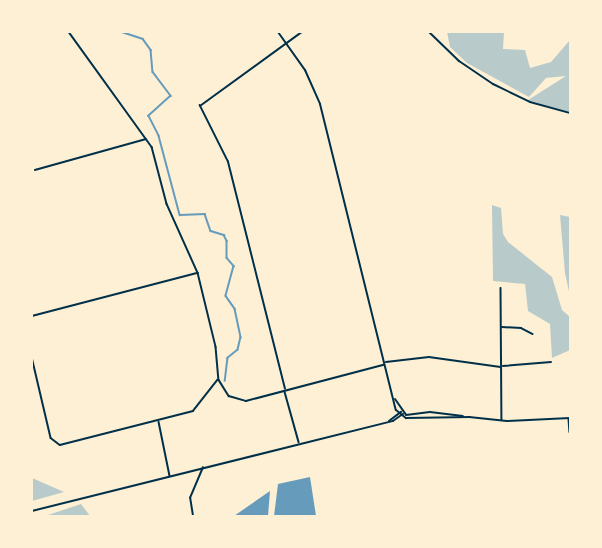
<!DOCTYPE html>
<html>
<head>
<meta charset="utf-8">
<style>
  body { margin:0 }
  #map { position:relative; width:602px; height:548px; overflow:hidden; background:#fdf0d5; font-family:"Work Sans",sans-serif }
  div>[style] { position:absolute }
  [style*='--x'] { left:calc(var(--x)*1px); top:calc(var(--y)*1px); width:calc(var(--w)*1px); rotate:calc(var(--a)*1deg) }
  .green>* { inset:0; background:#b9caca }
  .water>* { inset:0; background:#669bbc }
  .stream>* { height:1.5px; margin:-0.75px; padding:0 0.75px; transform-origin:0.75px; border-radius:0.75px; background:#669bbc }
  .minor>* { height:1.5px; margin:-0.75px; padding:0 0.75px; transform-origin:0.75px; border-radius:0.75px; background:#003049 }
  .tertiary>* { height:2px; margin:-1px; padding:0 1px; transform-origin:1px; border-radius:1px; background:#003049 }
  .secondary>* { height:2px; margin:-1px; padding:0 1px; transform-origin:1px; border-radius:1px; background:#003049 }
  span { translate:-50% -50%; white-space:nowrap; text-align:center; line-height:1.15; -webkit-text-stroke:6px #fdf0d5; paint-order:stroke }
  .frame { position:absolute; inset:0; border:33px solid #fdf0d5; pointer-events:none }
</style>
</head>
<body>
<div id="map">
  <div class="green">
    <div style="clip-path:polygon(447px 32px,504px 32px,503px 49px,525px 50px,530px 68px,551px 62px,570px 40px,570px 113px,528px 100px,566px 76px,546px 78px,529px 97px,467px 63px,450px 47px)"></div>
    <div style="clip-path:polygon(492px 205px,501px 208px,503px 234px,508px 242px,552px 277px,562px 310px,570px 317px,570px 350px,552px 358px,550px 324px,528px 311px,525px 284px,493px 281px)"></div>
    <div style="clip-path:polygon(560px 215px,570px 217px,570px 296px,565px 273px)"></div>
    <div style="clip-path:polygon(32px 478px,64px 492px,32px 501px)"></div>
    <div style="clip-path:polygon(81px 504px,90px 516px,45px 516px)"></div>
  </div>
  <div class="water">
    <div style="clip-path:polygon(310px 477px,316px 516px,274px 516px,278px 484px)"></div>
    <div style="clip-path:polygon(270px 491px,268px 516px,234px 516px)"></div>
  </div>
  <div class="stream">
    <div style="--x:122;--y:32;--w:22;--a:18"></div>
    <div style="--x:143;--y:39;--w:14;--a:54"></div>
    <div style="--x:151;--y:50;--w:22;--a:85"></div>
    <div style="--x:153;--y:72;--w:30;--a:53"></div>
    <div style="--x:171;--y:96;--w:30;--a:138"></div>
    <div style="--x:149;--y:116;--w:22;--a:63"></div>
    <div style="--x:159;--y:136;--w:82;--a:75.1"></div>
    <div style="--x:180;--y:215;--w:25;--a:-2"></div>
    <div style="--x:205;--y:214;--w:18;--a:71"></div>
    <div style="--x:211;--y:231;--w:14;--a:17"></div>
    <div style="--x:224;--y:235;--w:7;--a:63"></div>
    <div style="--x:227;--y:241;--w:17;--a:90"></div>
    <div style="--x:227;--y:258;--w:11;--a:49"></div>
    <div style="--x:234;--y:266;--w:31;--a:105"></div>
    <div style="--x:226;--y:296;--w:16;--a:55"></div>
    <div style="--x:235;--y:309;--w:29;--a:78"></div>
    <div style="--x:241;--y:337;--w:13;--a:103"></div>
    <div style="--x:238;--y:350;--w:13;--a:141"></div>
    <div style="--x:228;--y:358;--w:23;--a:97"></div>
  </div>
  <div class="minor">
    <div style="--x:69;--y:32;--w:142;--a:54.2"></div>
    <div style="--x:152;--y:147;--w:59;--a:75.3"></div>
    <div style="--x:167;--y:204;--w:76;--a:65.8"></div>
    <div style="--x:198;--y:273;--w:76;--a:76.3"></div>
    <div style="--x:216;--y:347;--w:33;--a:85"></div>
    <div style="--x:219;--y:380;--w:19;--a:58"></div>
    <div style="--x:229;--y:396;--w:18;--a:16"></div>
    <div style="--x:246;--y:401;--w:142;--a:-14.7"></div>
    <div style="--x:35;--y:170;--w:115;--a:-15.6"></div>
    <div style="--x:501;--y:288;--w:132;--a:89.6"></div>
    <div style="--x:32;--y:316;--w:171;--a:-14.6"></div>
    <div style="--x:502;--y:327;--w:19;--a:3"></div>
    <div style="--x:521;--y:328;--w:13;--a:27"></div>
    <div style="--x:32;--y:357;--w:83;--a:76.8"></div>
    <div style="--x:51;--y:438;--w:11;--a:38"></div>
    <div style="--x:60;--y:445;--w:137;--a:-14.3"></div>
    <div style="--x:193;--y:411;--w:39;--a:-52"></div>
    <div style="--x:386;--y:362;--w:43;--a:-6.6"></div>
    <div style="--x:429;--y:357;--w:72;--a:8"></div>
    <div style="--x:503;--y:366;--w:48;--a:-4.8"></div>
    <div style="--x:285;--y:389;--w:234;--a:-104.1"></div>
    <div style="--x:228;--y:162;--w:63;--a:-116.6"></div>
    <div style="--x:200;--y:106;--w:126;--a:-36"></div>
    <div style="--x:285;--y:392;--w:52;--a:74.4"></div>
    <div style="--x:569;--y:419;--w:13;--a:86"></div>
    <div style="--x:389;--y:421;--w:15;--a:-37"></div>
    <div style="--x:159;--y:422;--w:55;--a:78.5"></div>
    <div style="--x:32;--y:511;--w:372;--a:-14"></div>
    <div style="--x:393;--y:421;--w:12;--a:-35"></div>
    <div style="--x:193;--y:516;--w:18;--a:-99"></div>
    <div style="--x:190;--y:498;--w:33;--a:-67"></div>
  </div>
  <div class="tertiary">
    <div style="--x:278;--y:32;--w:47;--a:54.6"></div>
    <div style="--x:305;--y:70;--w:37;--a:66"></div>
    <div style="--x:320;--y:104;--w:315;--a:76.1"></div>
    <div style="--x:396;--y:410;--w:13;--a:39"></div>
    <div style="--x:406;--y:418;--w:64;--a:-0.9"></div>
    <div style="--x:395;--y:399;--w:19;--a:55"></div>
    <div style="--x:406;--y:415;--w:24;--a:-7"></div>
    <div style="--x:430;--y:412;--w:33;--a:7"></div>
    <div style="--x:469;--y:417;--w:38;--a:6"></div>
    <div style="--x:507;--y:421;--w:63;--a:-2.7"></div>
  </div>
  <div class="secondary">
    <div style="--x:429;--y:32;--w:42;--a:44"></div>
    <div style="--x:459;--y:61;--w:41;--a:34.1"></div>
    <div style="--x:493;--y:84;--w:41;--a:25.9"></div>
    <div style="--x:530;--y:102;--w:41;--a:15.4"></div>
  </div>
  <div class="frame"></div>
</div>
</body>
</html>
